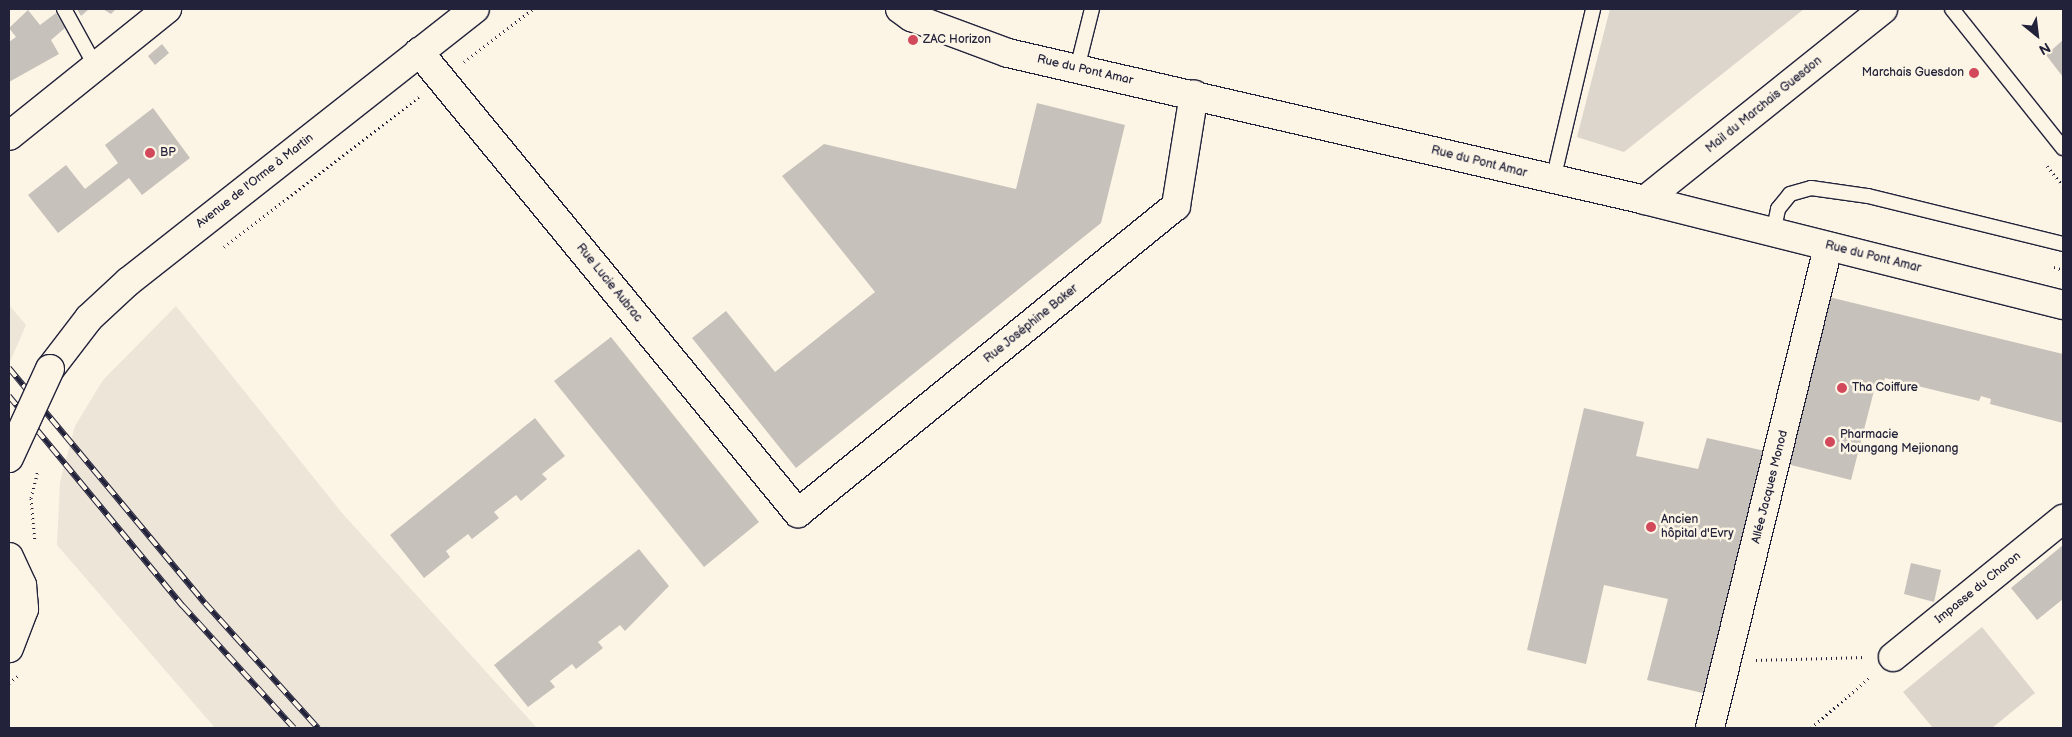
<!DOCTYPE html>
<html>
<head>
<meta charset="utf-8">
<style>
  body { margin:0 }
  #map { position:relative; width:2072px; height:737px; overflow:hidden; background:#fcf5e5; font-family:"Balsamiq Sans",sans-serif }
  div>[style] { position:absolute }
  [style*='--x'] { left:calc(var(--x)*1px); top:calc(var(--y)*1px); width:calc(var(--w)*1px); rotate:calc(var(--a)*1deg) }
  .built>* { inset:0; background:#ece5d8 }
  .green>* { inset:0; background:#dcd6cc }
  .building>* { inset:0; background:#c6c1bb }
  .path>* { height:3px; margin-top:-1.5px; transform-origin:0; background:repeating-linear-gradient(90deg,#22223b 0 1px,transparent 0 5px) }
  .roads { filter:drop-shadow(1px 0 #22223b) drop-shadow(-1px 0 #22223b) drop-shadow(0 1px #22223b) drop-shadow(0 -1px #22223b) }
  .lane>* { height:14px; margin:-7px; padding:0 7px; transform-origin:7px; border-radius:7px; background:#fcf5e5 }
  .street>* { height:28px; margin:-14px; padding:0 14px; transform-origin:14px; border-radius:14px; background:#fcf5e5 }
  .secondary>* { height:28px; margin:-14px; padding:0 14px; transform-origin:14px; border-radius:14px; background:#fcf5e5 }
  .rail>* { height:5.5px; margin-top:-2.75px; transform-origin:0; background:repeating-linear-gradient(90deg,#fcf5e5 0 11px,#22223b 0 22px); box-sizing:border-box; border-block:1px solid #22223b }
  .path-bridge>* { height:3px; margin-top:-1.5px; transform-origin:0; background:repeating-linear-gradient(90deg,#22223b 0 1px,transparent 0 5px) }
  .bridges { filter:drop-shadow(1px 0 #22223b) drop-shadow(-1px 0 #22223b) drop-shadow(0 1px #22223b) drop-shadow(0 -1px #22223b) }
  .secondary-bridge>* { height:28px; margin:-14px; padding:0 14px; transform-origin:14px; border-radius:14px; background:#fcf5e5 }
  .dots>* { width:14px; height:14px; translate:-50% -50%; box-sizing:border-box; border:2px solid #fcf5e5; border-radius:50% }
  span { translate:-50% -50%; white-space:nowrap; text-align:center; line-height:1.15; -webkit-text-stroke:5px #fcf5e5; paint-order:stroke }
  .poi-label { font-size:12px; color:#22223b }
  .left { translate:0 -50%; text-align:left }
  .right { translate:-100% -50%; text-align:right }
  .street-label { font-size:12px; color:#22223b }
  .frame { position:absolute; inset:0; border:10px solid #22223b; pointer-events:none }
  .north { position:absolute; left:2012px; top:10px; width:50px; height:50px; -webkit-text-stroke:4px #fcf5e5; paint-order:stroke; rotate:151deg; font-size:14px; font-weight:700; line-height:20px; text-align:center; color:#22223b }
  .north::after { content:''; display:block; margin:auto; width:18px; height:22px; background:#22223b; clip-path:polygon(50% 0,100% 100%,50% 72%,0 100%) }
</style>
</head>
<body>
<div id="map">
  <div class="built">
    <div style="clip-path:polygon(9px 305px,26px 325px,9px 364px)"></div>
    <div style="clip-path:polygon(176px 306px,342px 513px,537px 728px,215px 728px,57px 545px,60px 482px,75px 426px,103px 380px)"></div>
  </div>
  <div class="green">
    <div style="clip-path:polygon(1610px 9px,1804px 9px,1624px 152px,1577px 137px)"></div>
    <div style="clip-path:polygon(1982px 627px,2035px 693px,1992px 728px,1933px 728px,1903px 692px)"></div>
  </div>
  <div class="building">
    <div style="clip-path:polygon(77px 9px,89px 9px,81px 16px)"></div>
    <div style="clip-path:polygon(103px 9px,116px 9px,111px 14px)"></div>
    <div style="clip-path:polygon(28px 10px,40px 25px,56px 13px,65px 28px,51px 40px,59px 54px,9px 82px,9px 42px,16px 37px,9px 28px)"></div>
    <div style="clip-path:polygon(2063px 40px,2063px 77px,2046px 55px)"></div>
    <div style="clip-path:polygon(162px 44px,169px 53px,155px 65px,148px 56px)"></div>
    <div style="clip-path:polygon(1037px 103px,1125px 125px,1101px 223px,796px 468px,692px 338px,726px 311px,775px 372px,875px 292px,782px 176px,824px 144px,1016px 189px)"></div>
    <div style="clip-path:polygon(153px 108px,190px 158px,142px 195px,129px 178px,58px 233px,28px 195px,66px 165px,85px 189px,118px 163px,105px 145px)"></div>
    <div style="clip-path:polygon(1829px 297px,2063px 354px,2063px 423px,1990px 404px,1991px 399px,1981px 396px,1979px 401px,1885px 378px,1883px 385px,1876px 383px,1851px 480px,1787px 464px)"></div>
    <div style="clip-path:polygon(611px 337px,759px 522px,704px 567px,554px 381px)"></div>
    <div style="clip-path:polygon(1584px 408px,1644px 422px,1636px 456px,1698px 469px,1707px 438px,1765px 451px,1707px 694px,1647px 680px,1668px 599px,1604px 585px,1586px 664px,1527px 650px)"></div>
    <div style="clip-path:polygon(535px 418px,565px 456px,542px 474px,547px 479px,521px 501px,516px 495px,494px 512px,499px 518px,472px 539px,468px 534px,446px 551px,450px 557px,424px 578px,390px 535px)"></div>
    <div style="clip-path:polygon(2063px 545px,2063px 599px,2037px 620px,2011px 588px)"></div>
    <div style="clip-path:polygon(639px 549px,669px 586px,625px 631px,620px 625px,598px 642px,603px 648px,576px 669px,572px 664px,550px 681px,555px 687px,528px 707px,494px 665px)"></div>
    <div style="clip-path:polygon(1911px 563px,1941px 570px,1934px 602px,1904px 594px)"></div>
  </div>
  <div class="path">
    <div style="--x:464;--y:62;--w:87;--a:-37.5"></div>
    <div style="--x:2047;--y:166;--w:26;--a:51"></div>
    <div style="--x:224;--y:247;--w:246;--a:-37.6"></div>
    <div style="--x:2054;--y:267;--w:9;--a:18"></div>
    <div style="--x:31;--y:498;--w:44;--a:84.8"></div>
    <div style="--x:1756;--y:660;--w:109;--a:-1.6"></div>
    <div style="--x:9;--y:683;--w:11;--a:-38"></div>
    <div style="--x:1811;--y:728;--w:79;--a:-40.9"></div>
  </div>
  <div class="roads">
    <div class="lane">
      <div style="--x:64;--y:9;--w:66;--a:61.1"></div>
      <div style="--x:1952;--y:9;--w:178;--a:51.4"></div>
      <div style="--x:1077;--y:69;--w:62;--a:-76"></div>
      <div style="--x:1553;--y:180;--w:176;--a:-76.8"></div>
      <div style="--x:1773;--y:233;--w:25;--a:-78"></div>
      <div style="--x:1778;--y:209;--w:19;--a:-51"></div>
      <div style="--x:1790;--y:194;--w:22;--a:-16"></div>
      <div style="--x:1811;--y:188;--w:58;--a:8"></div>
      <div style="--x:1868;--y:196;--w:201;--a:13.8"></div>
    </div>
    <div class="street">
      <div style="--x:900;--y:9;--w:14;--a:36"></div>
      <div style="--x:911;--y:17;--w:103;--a:20.4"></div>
      <div style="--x:1008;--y:53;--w:654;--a:12.99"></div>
      <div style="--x:1645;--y:200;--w:431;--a:14.1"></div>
      <div style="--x:419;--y:52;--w:597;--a:50.58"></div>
      <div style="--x:798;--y:513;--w:487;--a:-39.1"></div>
      <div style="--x:1176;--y:206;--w:113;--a:-80.9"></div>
      <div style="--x:9;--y:136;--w:203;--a:-38.8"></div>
      <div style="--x:1645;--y:200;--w:305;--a:-38.7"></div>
      <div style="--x:1893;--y:657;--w:219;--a:-39.1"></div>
      <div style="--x:1710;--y:728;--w:496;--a:-76.2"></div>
    </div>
    <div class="secondary">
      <div style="--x:50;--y:369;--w:64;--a:-52.6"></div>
      <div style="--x:89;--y:318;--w:54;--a:-42.8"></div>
      <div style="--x:129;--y:281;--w:440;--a:-38.2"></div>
      <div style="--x:9;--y:557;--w:31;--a:65"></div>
      <div style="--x:22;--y:585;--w:24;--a:85"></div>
      <div style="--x:24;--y:609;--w:42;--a:111"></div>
    </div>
  </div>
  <div class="rail">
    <div style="--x:9;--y:368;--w:306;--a:50.2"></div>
    <div style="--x:205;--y:603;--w:169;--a:47.9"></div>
    <div style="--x:9;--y:396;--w:273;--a:50.4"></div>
    <div style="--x:183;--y:606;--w:165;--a:47.7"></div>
  </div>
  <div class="path-bridge">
    <div style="--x:31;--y:498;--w:29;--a:-76"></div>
  </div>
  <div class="bridges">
    <div class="secondary-bridge">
      <div style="--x:9;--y:458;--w:98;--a:-65.3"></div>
    </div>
  </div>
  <div class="dots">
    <div style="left:913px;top:40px;background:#d1495b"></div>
    <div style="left:1974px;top:73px;background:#d1495b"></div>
    <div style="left:150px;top:153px;background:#d1495b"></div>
    <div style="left:1842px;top:388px;background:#d1495b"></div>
    <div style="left:1830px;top:442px;background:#d1495b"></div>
    <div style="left:1651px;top:527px;background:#d1495b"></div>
  </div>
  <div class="poi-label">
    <span class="left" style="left:923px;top:40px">ZAC Horizon</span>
    <span class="right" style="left:1964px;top:73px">Marchais Guesdon</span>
    <span class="left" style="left:160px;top:153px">BP</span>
    <span class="left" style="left:1852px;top:388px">Tha Coiffure</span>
    <span class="left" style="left:1840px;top:442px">Pharmacie<br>Moungang Mejionang</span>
    <span class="left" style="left:1661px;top:527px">Ancien<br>hôpital d'Evry</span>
  </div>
  <div class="street-label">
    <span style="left:1085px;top:70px;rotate:13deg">Rue du Pont Amar</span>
    <span style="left:1764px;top:105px;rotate:-39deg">Mail du Marchais Guesdon</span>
    <span style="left:1479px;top:162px;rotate:14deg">Rue du Pont Amar</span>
    <span style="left:255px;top:181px;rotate:-38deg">Avenue de l'Orme à Martin</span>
    <span style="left:1873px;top:257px;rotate:14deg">Rue du Pont Amar</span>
    <span style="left:609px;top:283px;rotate:51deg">Rue Lucie Aubrac</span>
    <span style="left:1031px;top:324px;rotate:-39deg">Rue Joséphine Baker</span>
    <span style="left:1770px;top:487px;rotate:-76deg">Allée Jacques Monod</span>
    <span style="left:1978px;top:588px;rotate:-39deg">Impasse du Charon</span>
  </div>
  <div class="frame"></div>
  <div class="north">N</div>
</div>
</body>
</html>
